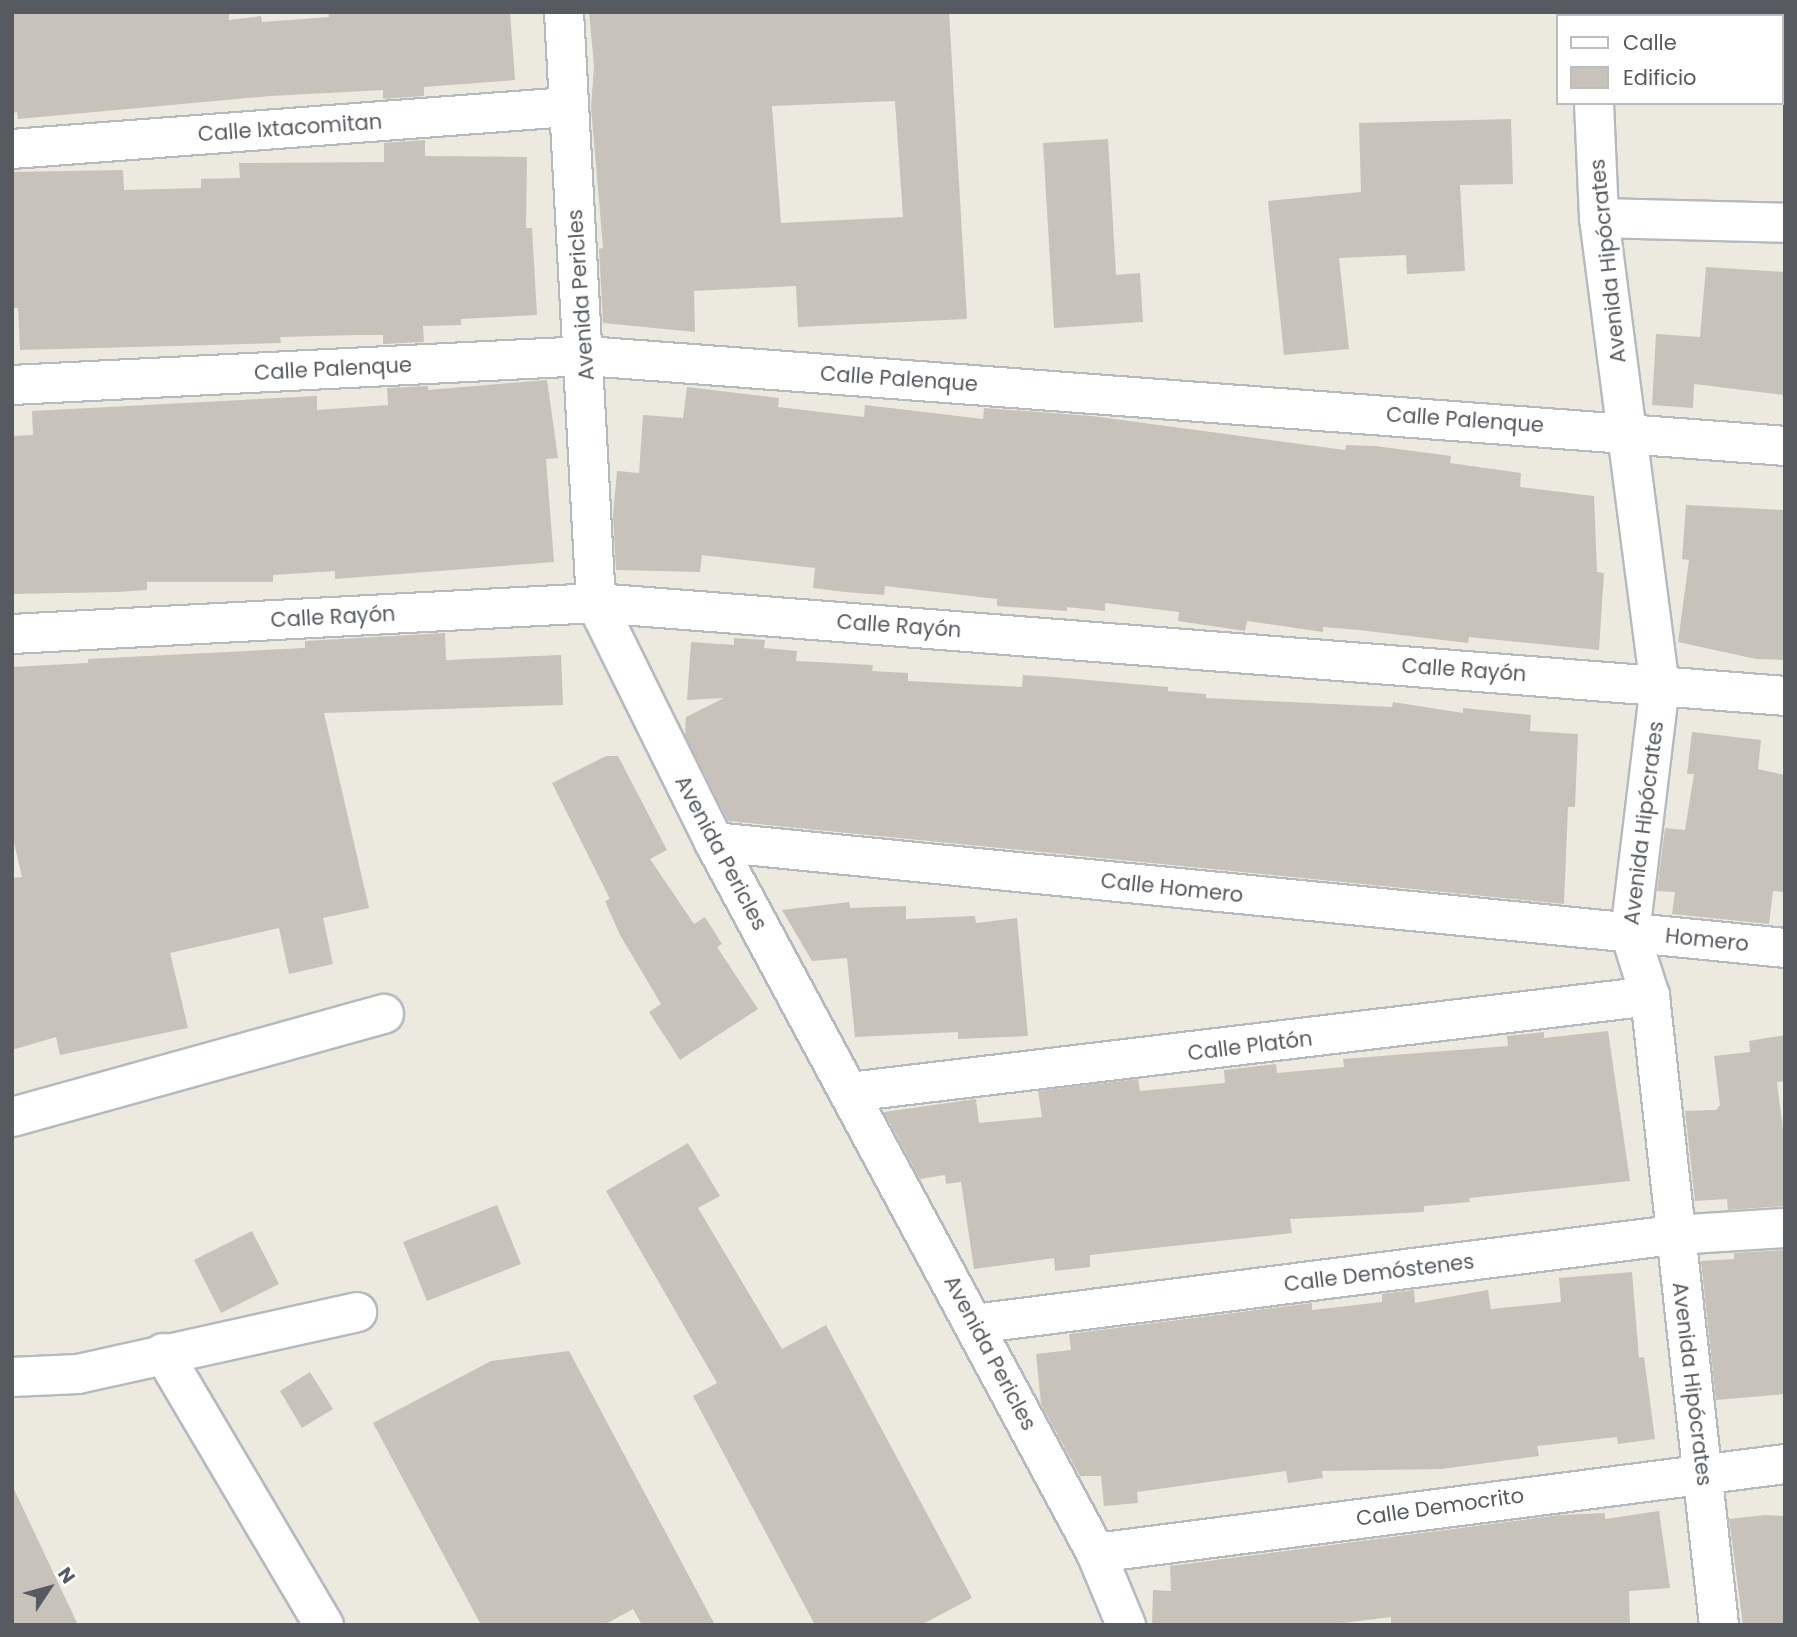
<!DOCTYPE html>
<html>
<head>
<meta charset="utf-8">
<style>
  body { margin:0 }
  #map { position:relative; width:1797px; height:1637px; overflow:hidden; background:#ece9de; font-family:Poppins,sans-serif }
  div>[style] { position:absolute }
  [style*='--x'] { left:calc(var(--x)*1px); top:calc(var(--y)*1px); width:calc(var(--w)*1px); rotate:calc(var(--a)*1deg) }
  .building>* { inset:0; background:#c7c3bb }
  .roads { filter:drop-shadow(2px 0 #b6b9bf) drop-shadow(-2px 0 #b6b9bf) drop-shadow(0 2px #b6b9bf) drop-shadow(0 -2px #b6b9bf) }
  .minor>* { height:38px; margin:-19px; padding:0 19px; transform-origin:19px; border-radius:19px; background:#fff }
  span { translate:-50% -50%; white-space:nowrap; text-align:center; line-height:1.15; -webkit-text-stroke:5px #fff; paint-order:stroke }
  .street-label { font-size:21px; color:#575b61 }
  .frame { position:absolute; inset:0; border:14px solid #575b61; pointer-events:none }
  .legend { position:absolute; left:1556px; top:14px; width:228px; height:91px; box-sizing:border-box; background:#fff; border:2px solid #bcbdc0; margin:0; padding:9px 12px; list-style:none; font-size:21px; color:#575b61 }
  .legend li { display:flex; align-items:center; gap:14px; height:35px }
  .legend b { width:35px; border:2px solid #bcbdc0 }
  .north { position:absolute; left:14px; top:1553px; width:70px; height:70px; -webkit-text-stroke:5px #fff; paint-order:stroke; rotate:54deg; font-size:19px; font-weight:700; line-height:28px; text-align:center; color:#575b61 }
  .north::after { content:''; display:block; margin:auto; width:24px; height:32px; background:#575b61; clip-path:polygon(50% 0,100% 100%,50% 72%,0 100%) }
</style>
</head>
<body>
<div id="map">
  <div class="building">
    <div style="clip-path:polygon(12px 12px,229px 12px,229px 20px,261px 16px,262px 22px,329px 17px,328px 12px,510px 12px,515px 80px,424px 87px,424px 96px,383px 99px,383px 90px,271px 96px,18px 119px,17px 112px,12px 113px)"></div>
    <div style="clip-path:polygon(evenodd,589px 12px,949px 12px,967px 319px,798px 327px,796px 286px,694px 291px,695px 332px,603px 323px,599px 249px,603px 248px,591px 107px,594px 66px,589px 12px,895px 101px,903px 217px,781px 223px,772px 106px,895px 101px)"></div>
    <div style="clip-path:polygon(1511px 119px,1513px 184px,1460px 185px,1465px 271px,1407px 274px,1406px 255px,1339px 258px,1349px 349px,1284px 355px,1268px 201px,1361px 192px,1359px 123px)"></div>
    <div style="clip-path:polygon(1108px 139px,1116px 275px,1140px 273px,1143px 322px,1054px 328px,1043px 143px)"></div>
    <div style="clip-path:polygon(425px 140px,425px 156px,527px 157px,526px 228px,532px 228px,537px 315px,461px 319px,461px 325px,423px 326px,424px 342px,383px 344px,383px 335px,357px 335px,280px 337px,281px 343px,20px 350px,18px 308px,12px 308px,12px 172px,123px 170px,124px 190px,201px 188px,201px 179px,240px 178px,239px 163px,384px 162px,384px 143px)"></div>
    <div style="clip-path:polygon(1706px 267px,1785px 272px,1785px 395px,1694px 384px,1693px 408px,1652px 405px,1656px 334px,1700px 337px)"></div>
    <div style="clip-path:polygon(547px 380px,558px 458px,546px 459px,554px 562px,335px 579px,335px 571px,273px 575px,273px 582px,147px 582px,147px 590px,117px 592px,12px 594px,12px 436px,33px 435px,32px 411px,317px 396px,317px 410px,388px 405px,387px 388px,428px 386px,428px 390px)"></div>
    <div style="clip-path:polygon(687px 387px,779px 398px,778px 407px,864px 417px,865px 405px,983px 419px,984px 408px,1092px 416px,1345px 450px,1346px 445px,1375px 446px,1451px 456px,1450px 463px,1521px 473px,1520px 487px,1594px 496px,1597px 572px,1604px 573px,1599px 650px,1469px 637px,1468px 643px,1359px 630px,1323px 627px,1323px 632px,1247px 621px,1245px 631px,1178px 621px,1179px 612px,1105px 603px,1105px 611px,1067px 607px,1067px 611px,997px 606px,997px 599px,885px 586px,884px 595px,845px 592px,813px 588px,815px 568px,702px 555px,700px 572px,616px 570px,613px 515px,617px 471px,639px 473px,643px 415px,683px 418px)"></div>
    <div style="clip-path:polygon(1686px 505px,1785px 510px,1785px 660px,1756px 659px,1678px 642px,1689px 560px,1682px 559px)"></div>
    <div style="clip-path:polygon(445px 633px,446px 660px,561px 655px,563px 705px,324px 713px,369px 908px,323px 918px,333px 964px,289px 974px,279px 928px,170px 953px,188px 1028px,60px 1055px,56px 1037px,12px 1050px,12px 878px,22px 877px,12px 834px,12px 667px,88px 663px,88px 659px,305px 648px,305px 641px)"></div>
    <div style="clip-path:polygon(734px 638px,765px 640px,764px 648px,797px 651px,796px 661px,873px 665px,872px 671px,908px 673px,908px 681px,1022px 687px,1023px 675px,1053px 677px,1168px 687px,1168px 691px,1206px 694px,1206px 698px,1392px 707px,1393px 702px,1463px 713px,1463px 708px,1531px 715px,1530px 731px,1578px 734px,1575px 807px,1568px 807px,1564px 904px,728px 821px,685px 735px,686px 717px,724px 698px,687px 700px,691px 642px,734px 645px)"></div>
    <div style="clip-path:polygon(1692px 732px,1761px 740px,1758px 769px,1785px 775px,1785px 892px,1773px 891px,1769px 924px,1672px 914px,1675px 892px,1657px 891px,1665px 828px,1685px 830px,1694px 774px,1687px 774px)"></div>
    <div style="clip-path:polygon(606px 756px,618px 756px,667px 850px,650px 859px,694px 924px,705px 917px,722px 944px,717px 947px,758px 1009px,680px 1060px,649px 1012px,661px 1004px,620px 935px,605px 901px,610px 899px,552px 783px)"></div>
    <div style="clip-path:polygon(849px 902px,850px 908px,906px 906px,906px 919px,975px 916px,976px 923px,1017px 918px,1028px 1036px,958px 1039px,958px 1032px,855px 1037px,847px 958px,812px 961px,782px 910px)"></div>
    <div style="clip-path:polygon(1608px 1031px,1630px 1181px,1469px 1198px,1470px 1202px,1424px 1206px,1424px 1212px,1290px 1219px,1292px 1233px,1090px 1255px,1090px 1267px,1055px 1271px,1054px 1258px,974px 1269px,961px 1182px,946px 1184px,945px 1175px,920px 1179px,884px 1112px,976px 1099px,979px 1123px,1042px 1117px,1038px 1091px,1138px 1079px,1140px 1091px,1225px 1083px,1224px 1070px,1276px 1064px,1277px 1073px,1344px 1067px,1343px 1059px,1508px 1046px,1507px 1036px,1544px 1032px,1544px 1038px)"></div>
    <div style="clip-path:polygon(1785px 1035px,1785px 1081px,1777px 1082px,1785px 1145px,1785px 1206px,1728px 1210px,1727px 1199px,1695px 1201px,1685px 1111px,1716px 1110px,1720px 1105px,1714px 1056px,1750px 1052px,1749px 1041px)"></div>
    <div style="clip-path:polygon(688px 1143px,720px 1196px,698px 1208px,782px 1349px,826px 1325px,972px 1598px,921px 1625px,815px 1625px,693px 1396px,717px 1383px,606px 1191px)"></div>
    <div style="clip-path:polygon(497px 1205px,521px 1264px,427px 1301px,403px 1242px)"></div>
    <div style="clip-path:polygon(252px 1231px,279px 1284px,221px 1313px,194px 1260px)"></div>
    <div style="clip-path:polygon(1785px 1250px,1785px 1394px,1716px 1400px,1701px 1261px,1734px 1259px,1734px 1253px)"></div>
    <div style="clip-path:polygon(1632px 1272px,1639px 1358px,1644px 1357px,1655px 1439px,1618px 1444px,1617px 1437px,1537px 1446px,1539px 1456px,1441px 1469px,1322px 1471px,1323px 1478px,1288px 1483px,1286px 1471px,1137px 1492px,1138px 1503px,1104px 1506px,1101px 1476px,1080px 1476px,1041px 1404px,1036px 1354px,1071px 1350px,1069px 1334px,1312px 1303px,1312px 1310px,1382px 1302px,1382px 1294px,1414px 1290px,1415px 1303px,1488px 1290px,1491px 1309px,1561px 1302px,1559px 1278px)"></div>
    <div style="clip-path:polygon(569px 1351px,715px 1625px,642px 1625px,633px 1609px,604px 1625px,481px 1625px,373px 1423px,491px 1361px)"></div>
    <div style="clip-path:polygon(310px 1372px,333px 1409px,302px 1428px,280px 1391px)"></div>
    <div style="clip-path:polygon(12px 1485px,78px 1625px,12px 1625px)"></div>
    <div style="clip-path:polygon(1659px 1511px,1670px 1588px,1629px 1591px,1630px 1625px,1391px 1625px,1391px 1617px,1327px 1625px,1152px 1625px,1153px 1590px,1171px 1591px,1170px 1566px,1560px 1515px,1605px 1513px,1605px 1519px)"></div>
    <div style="clip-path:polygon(1765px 1515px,1785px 1516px,1785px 1625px,1743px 1625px,1729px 1519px)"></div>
  </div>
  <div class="roads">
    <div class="minor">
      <div style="--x:564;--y:12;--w:592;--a:86.9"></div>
      <div style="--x:596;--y:603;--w:267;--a:63.7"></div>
      <div style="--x:714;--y:842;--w:807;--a:61.75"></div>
      <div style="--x:1096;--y:1553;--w:78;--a:67.4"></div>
      <div style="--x:1591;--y:12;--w:4;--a:90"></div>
      <div style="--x:1594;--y:103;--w:115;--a:87.5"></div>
      <div style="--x:1599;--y:218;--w:471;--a:82.6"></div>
      <div style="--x:1660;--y:685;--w:250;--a:96.9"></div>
      <div style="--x:1630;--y:933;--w:66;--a:72.4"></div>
      <div style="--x:1650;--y:996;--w:633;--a:83.74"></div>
      <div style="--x:12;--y:149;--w:558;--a:-4.32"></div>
      <div style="--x:1599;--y:218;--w:186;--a:1.5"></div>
      <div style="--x:12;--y:385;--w:575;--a:-2.89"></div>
      <div style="--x:586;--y:356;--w:1202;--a:4.29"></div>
      <div style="--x:12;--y:634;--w:585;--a:-3.04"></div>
      <div style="--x:596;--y:603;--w:1193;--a:4.47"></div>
      <div style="--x:714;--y:842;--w:1076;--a:5.65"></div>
      <div style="--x:850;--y:1092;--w:806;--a:-6.84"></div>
      <div style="--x:12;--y:1117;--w:386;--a:-15.5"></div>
      <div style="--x:974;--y:1324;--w:705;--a:-7.26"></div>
      <div style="--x:1673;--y:1235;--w:112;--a:-3.6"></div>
      <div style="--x:163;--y:1353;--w:316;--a:59.4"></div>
      <div style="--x:12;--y:1377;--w:66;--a:-2.6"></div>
      <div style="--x:78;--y:1374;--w:286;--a:-12.5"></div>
      <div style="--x:1096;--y:1553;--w:695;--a:-7.36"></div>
    </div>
  </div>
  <div class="street-label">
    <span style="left:290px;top:128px;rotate:-4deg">Calle Ixtacomitan</span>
    <span style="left:1608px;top:261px;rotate:-96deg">Avenida Hipócrates</span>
    <span style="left:581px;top:295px;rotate:-94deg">Avenida Pericles</span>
    <span style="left:333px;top:369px;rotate:-3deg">Calle Palenque</span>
    <span style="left:899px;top:379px;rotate:4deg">Calle Palenque</span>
    <span style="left:1465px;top:420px;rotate:4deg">Calle Palenque</span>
    <span style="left:333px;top:617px;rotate:-3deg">Calle Rayón</span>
    <span style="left:899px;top:626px;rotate:4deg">Calle Rayón</span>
    <span style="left:1464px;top:670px;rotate:4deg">Calle Rayón</span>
    <span style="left:1644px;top:823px;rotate:-83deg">Avenida Hipócrates</span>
    <span style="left:721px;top:853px;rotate:62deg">Avenida Pericles</span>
    <span style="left:1172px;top:888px;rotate:6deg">Calle Homero</span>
    <span style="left:1707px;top:940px;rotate:6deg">Homero</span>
    <span style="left:1250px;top:1046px;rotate:-7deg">Calle Platón</span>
    <span style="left:1379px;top:1273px;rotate:-7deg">Calle Demóstenes</span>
    <span style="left:990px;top:1353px;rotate:62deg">Avenida Pericles</span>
    <span style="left:1692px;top:1384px;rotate:83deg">Avenida Hipócrates</span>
    <span style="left:1440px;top:1507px;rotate:-8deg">Calle Democrito</span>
  </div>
  <div class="frame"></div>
  <ul class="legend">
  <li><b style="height:9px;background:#fff"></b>Calle</li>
  <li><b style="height:19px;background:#c7c3bb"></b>Edificio</li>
  </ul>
  <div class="north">N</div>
</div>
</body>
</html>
